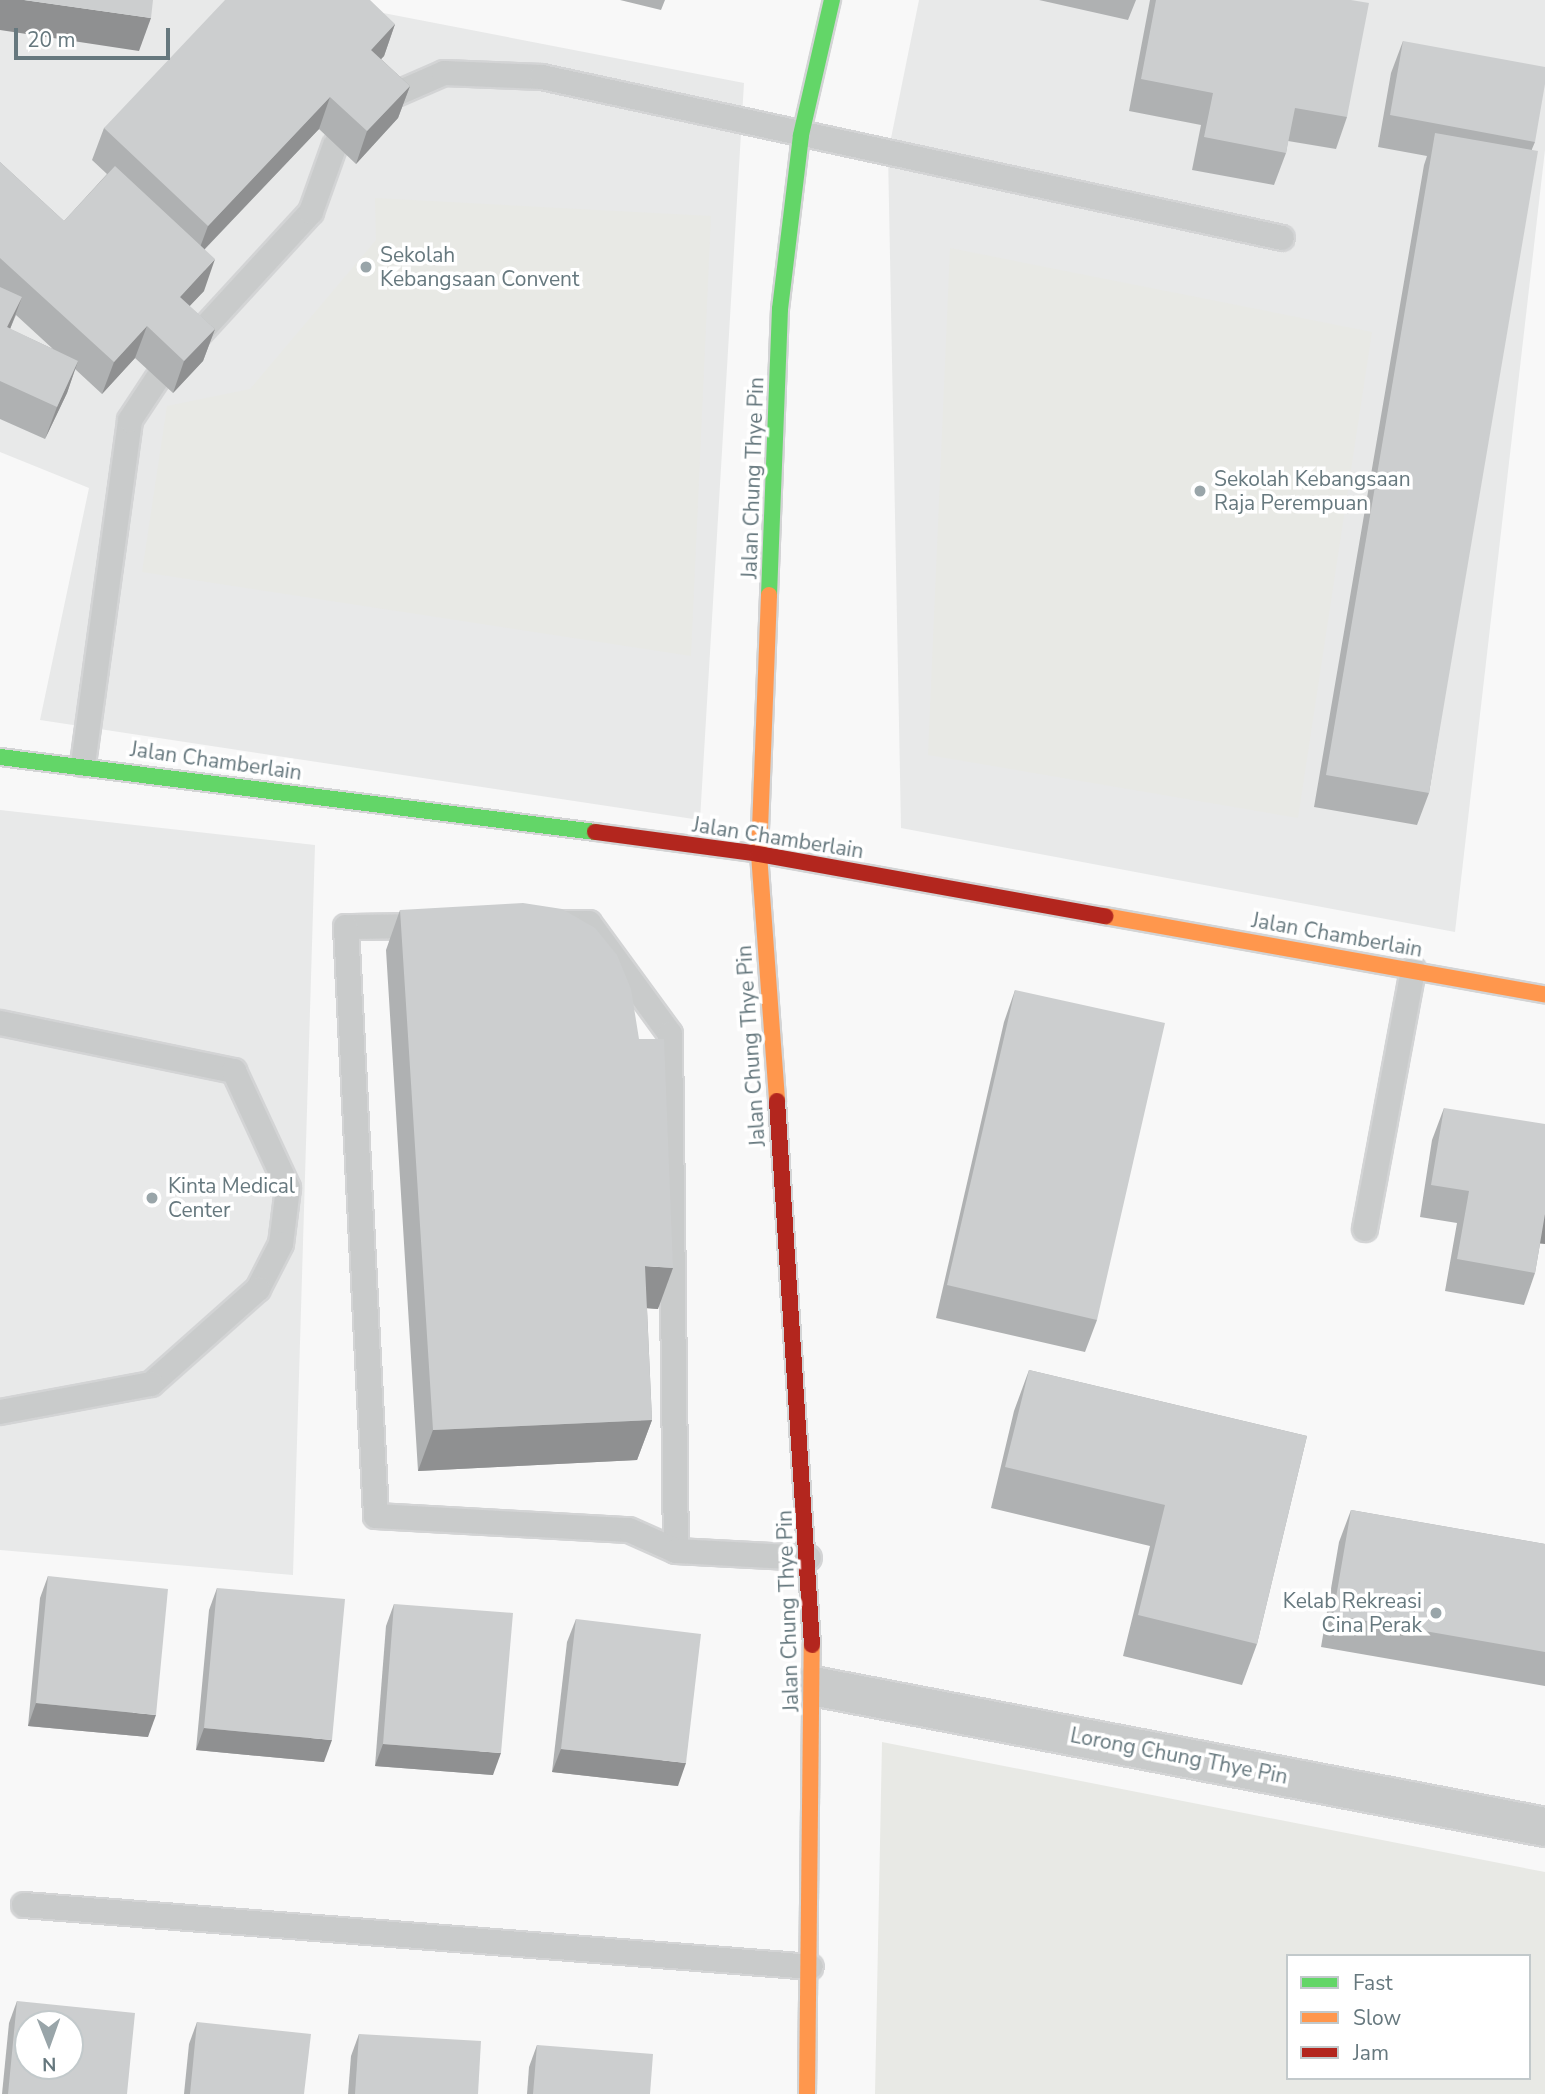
<!DOCTYPE html>
<html>
<head>
<meta charset="utf-8">
<style>
  body { margin:0 }
  #map { position:relative; width:1545px; height:2094px; overflow:hidden; background:#f8f8f8; font-family:"Nunito Sans",sans-serif }
  div>[style] { position:absolute }
  [style*='--x'] { left:calc(var(--x)*1px); top:calc(var(--y)*1px); width:calc(var(--w)*1px); rotate:calc(var(--a)*1deg) }
  .built>* { inset:0; background:#e8e9e9 }
  .green>* { inset:0; background:#e8e9e5 }
  .roads { filter:drop-shadow(2px 0 #d3d4d5) drop-shadow(-2px 0 #d3d4d5) drop-shadow(0 2px #d3d4d5) drop-shadow(0 -2px #d3d4d5) }
  .lane>* { height:24px; margin:-12px; padding:0 12px; transform-origin:12px; border-radius:12px; background:#c9cbcb }
  .street>* { height:38px; margin:-19px; padding:0 19px; transform-origin:19px; border-radius:19px; background:#c9cbcb }
  .fast>* { height:16px; margin:-8px; padding:0 8px; transform-origin:8px; border-radius:8px; background:#63d668 }
  .slow>* { height:16px; margin:-8px; padding:0 8px; transform-origin:8px; border-radius:8px; background:#ff974d }
  .jam>* { height:16px; margin:-8px; padding:0 8px; transform-origin:8px; border-radius:8px; background:#b3261e }
  .wall>* { inset:0; background:#afb1b2 }
  .shaded-wall>* { inset:0; background:#8f9091 }
  .building>* { inset:0; background:#cccecf }
  .dots>* { width:19px; height:19px; translate:-50% -50%; box-sizing:border-box; border:4px solid #fff; border-radius:50% }
  span { translate:-50% -50%; white-space:nowrap; text-align:center; line-height:1.15; -webkit-text-stroke:7px #fff; paint-order:stroke }
  .poi-label { font-size:21px; color:#66787e }
  .left { translate:0 -50%; text-align:left }
  .right { translate:-100% -50%; text-align:right }
  .street-label { font-size:21px; color:#66787e }
  .legend { position:absolute; left:1286px; top:1954px; width:245px; height:126px; box-sizing:border-box; background:#fff; border:2px solid #c2c9cb; margin:0; padding:9px 12px; list-style:none; font-size:21px; color:#66787e }
  .legend li { display:flex; align-items:center; gap:14px; height:35px }
  .legend b { width:35px; border:2px solid #c2c9cb }
  .north { position:absolute; left:14px; top:2010px; width:70px; height:70px; box-sizing:border-box; background:#fff; border:2px solid #c2c9cb; border-radius:50%; rotate:179deg; font-size:19px; font-weight:700; line-height:28px; text-align:center; color:#66787e }
  .north::after { content:''; display:block; margin:auto; width:24px; height:32px; background:#99a5a9; clip-path:polygon(50% 0,100% 100%,50% 72%,0 100%) }
  .scale { position:absolute; left:14px; top:28px; width:156px; height:32px; box-sizing:border-box; border:4px solid #66787e; border-top:0; padding-left:9px; font-size:21px; line-height:24px; white-space:nowrap; color:#66787e; -webkit-text-stroke:5px #fff; paint-order:stroke }
</style>
</head>
<body>
<div id="map">
  <div class="built">
    <div style="clip-path:polygon(0 0,316px 0,744px 83px,700px 820px,40px 720px,89px 488px,0 452px)"></div>
    <div style="clip-path:polygon(919px 0,1545px 0,1545px 150px,1455px 932px,901px 828px,888px 153px)"></div>
    <div style="clip-path:polygon(0 810px,315px 845px,293px 1575px,0 1550px)"></div>
  </div>
  <div class="green">
    <div style="clip-path:polygon(375px 198px,711px 216px,691px 656px,142px 572px,167px 406px,250px 389px,376px 240px)"></div>
    <div style="clip-path:polygon(950px 248px,1372px 332px,1298px 818px,928px 755px)"></div>
    <div style="clip-path:polygon(evenodd,882px 1742px,1545px 1872px,1545px 2094px,875px 2094px,882px 1742px,1288px 1956px,1529px 1956px,1529px 2078px,1288px 2078px,1288px 1956px)"></div>
  </div>
  <div class="roads">
    <div class="lane">
      <div style="--x:380;--y:101;--w:70;--a:-23.6"></div>
      <div style="--x:444;--y:73;--w:98;--a:2.3"></div>
      <div style="--x:542;--y:77;--w:757;--a:12.27"></div>
      <div style="--x:187;--y:347;--w:183;--a:-47.4"></div>
      <div style="--x:311;--y:212;--w:71;--a:-70.3"></div>
      <div style="--x:83;--y:764;--w:347;--a:-82.2"></div>
      <div style="--x:130;--y:420;--w:49;--a:-56.6"></div>
      <div style="--x:555;--y:923;--w:34;--a:0"></div>
      <div style="--x:589;--y:923;--w:137;--a:53.9"></div>
      <div style="--x:670;--y:1034;--w:517;--a:89.34"></div>
      <div style="--x:428;--y:926;--w:82;--a:179.3"></div>
      <div style="--x:346;--y:927;--w:590;--a:87.08"></div>
      <div style="--x:376;--y:1516;--w:253;--a:3.2"></div>
      <div style="--x:629;--y:1530;--w:51;--a:24.1"></div>
      <div style="--x:676;--y:1551;--w:133;--a:3"></div>
      <div style="--x:0;--y:1023;--w:239;--a:11.6"></div>
      <div style="--x:234;--y:1071;--w:129;--a:65.2"></div>
      <div style="--x:288;--y:1188;--w:56;--a:97.1"></div>
      <div style="--x:281;--y:1244;--w:51;--a:117.1"></div>
      <div style="--x:258;--y:1289;--w:143;--a:138.4"></div>
      <div style="--x:151;--y:1384;--w:154;--a:169.5"></div>
      <div style="--x:1365;--y:1229;--w:264;--a:-79.5"></div>
      <div style="--x:24;--y:1905;--w:789;--a:4.5"></div>
    </div>
    <div class="street">
      <div style="--x:813;--y:1686;--w:745;--a:10.9"></div>
    </div>
    <div class="fast">
      <div style="--x:769;--y:595;--w:286;--a:-87.8"></div>
      <div style="--x:780;--y:309;--w:175;--a:-83.1"></div>
      <div style="--x:801;--y:135;--w:139;--a:-77.1"></div>
      <div style="--x:0;--y:757;--w:600;--a:7.18"></div>
    </div>
    <div class="slow">
      <div style="--x:769;--y:595;--w:259;--a:92.2"></div>
      <div style="--x:759;--y:854;--w:248;--a:85.8"></div>
      <div style="--x:1105;--y:916;--w:447;--a:10.1"></div>
      <div style="--x:807;--y:2094;--w:449;--a:-89.4"></div>
    </div>
    <div class="jam">
      <div style="--x:595;--y:832;--w:165;--a:7.6"></div>
      <div style="--x:759;--y:854;--w:352;--a:10.2"></div>
      <div style="--x:777;--y:1101;--w:545;--a:86.32"></div>
    </div>
  </div>
  <div class="wall">
    <div style="clip-path:polygon(620px 0,665px 0,661px 10px)"></div>
    <div style="clip-path:polygon(1039px 0,1136px 0,1128px 20px)"></div>
    <div style="clip-path:polygon(1150px 0,1351px 0,1347px 117px,1336px 149px,1288px 141px,1286px 153px,1274px 185px,1192px 170px,1201px 125px,1129px 111px)"></div>
    <div style="clip-path:polygon(evenodd,395px 24px,384px 56px,381px 59px,410px 86px,398px 118px,356px 164px,319px 129px,205px 249px,204px 291px,189px 306px,215px 329px,203px 361px,173px 393px,135px 358px,102px 394px,75px 369px,67px 393px,45px 439px,0 419px,0 162px,64px 221px,107px 174px,92px 160px,104px 128px,395px 24px,16px 315px,53px 349px,10px 329px,16px 315px)"></div>
    <div style="clip-path:polygon(1403px 41px,1535px 142px,1532px 149px,1429px 793px,1417px 825px,1314px 807px,1424px 165px,1427px 156px,1378px 147px,1391px 73px)"></div>
    <div style="clip-path:polygon(400px 910px,658px 1309px,647px 1308px,652px 1420px,637px 1460px,418px 1471px,386px 950px)"></div>
    <div style="clip-path:polygon(1015px 990px,1097px 1320px,1085px 1352px,936px 1318px,1004px 1022px)"></div>
    <div style="clip-path:polygon(1444px 1108px,1540px 1244px,1535px 1273px,1524px 1305px,1445px 1291px,1457px 1223px,1420px 1217px,1432px 1140px)"></div>
    <div style="clip-path:polygon(1029px 1370px,1307px 1436px,1257px 1644px,1242px 1685px,1123px 1656px,1150px 1546px,991px 1508px,1014px 1411px)"></div>
    <div style="clip-path:polygon(1351px 1510px,1545px 1544px,1545px 1686px,1321px 1647px,1339px 1542px)"></div>
    <div style="clip-path:polygon(48px 1576px,148px 1737px,28px 1726px,40px 1598px)"></div>
    <div style="clip-path:polygon(217px 1588px,324px 1762px,196px 1750px,209px 1610px)"></div>
    <div style="clip-path:polygon(394px 1604px,493px 1775px,375px 1766px,386px 1626px)"></div>
    <div style="clip-path:polygon(576px 1619px,678px 1786px,552px 1772px,567px 1642px)"></div>
    <div style="clip-path:polygon(17px 2001px,127px 2094px,2px 2094px,9px 2023px)"></div>
    <div style="clip-path:polygon(197px 2022px,304px 2094px,184px 2094px,189px 2044px)"></div>
    <div style="clip-path:polygon(359px 2034px,478px 2094px,348px 2094px,351px 2056px)"></div>
    <div style="clip-path:polygon(537px 2045px,650px 2094px,527px 2094px,529px 2067px)"></div>
  </div>
  <div class="shaded-wall">
    <div style="clip-path:polygon(0 0,24px 0,151px 18px,139px 51px,0 30px)"></div>
    <div style="clip-path:polygon(395px 24px,384px 56px,359px 82px,371px 50px)"></div>
    <div style="clip-path:polygon(410px 86px,398px 118px,356px 164px,367px 131px)"></div>
    <div style="clip-path:polygon(330px 97px,319px 129px,196px 258px,208px 226px)"></div>
    <div style="clip-path:polygon(215px 259px,204px 291px,168px 329px,180px 297px)"></div>
    <div style="clip-path:polygon(22px 297px,10px 329px,7px 327px)"></div>
    <div style="clip-path:polygon(147px 326px,135px 358px,102px 394px,114px 362px)"></div>
    <div style="clip-path:polygon(215px 329px,203px 361px,173px 393px,184px 361px)"></div>
    <div style="clip-path:polygon(78px 361px,67px 393px,45px 439px,57px 407px)"></div>
    <div style="clip-path:polygon(1545px 1212px,1545px 1244px,1534px 1243px)"></div>
    <div style="clip-path:polygon(645px 1266px,673px 1268px,658px 1309px,630px 1307px)"></div>
    <div style="clip-path:polygon(652px 1420px,637px 1460px,418px 1471px,433px 1430px)"></div>
    <div style="clip-path:polygon(36px 1703px,156px 1715px,148px 1737px,28px 1726px)"></div>
    <div style="clip-path:polygon(204px 1728px,332px 1740px,324px 1762px,196px 1750px)"></div>
    <div style="clip-path:polygon(383px 1744px,501px 1753px,493px 1775px,375px 1766px)"></div>
    <div style="clip-path:polygon(561px 1749px,686px 1763px,678px 1786px,552px 1772px)"></div>
  </div>
  <div class="building">
    <div style="clip-path:polygon(24px 0,153px 0,151px 18px)"></div>
    <div style="clip-path:polygon(225px 0,370px 0,395px 24px,371px 50px,410px 86px,367px 131px,330px 97px,208px 226px,104px 128px)"></div>
    <div style="clip-path:polygon(1156px 0,1351px 0,1369px 3px,1347px 117px,1295px 108px,1286px 153px,1204px 137px,1213px 93px,1141px 79px)"></div>
    <div style="clip-path:polygon(1403px 41px,1545px 67px,1545px 84px,1535px 142px,1390px 115px)"></div>
    <div style="clip-path:polygon(1435px 133px,1538px 151px,1429px 793px,1326px 775px)"></div>
    <div style="clip-path:polygon(0 162px,64px 221px,115px 166px,215px 259px,180px 297px,215px 329px,184px 361px,147px 326px,114px 362px,0 258px)"></div>
    <div style="clip-path:polygon(0 287px,22px 297px,7px 327px,78px 361px,57px 407px,0 381px)"></div>
    <div style="clip-path:polygon(523px 903px,562px 909px,595px 928px,617px 955px,631px 989px,639px 1039px,664px 1039px,673px 1268px,645px 1266px,652px 1420px,433px 1430px,400px 910px)"></div>
    <div style="clip-path:polygon(1015px 990px,1165px 1023px,1097px 1320px,947px 1285px)"></div>
    <div style="clip-path:polygon(1444px 1108px,1545px 1124px,1545px 1214px,1535px 1273px,1457px 1259px,1469px 1191px,1431px 1185px)"></div>
    <div style="clip-path:polygon(1029px 1370px,1307px 1436px,1257px 1644px,1138px 1615px,1165px 1505px,1005px 1467px)"></div>
    <div style="clip-path:polygon(1351px 1510px,1545px 1544px,1545px 1652px,1333px 1615px)"></div>
    <div style="clip-path:polygon(48px 1576px,168px 1589px,156px 1715px,36px 1703px)"></div>
    <div style="clip-path:polygon(217px 1588px,345px 1599px,332px 1740px,204px 1728px)"></div>
    <div style="clip-path:polygon(394px 1604px,513px 1613px,501px 1753px,383px 1744px)"></div>
    <div style="clip-path:polygon(576px 1619px,701px 1634px,686px 1763px,561px 1749px)"></div>
    <div style="clip-path:polygon(evenodd,17px 2001px,135px 2013px,127px 2094px,8px 2094px,17px 2001px,28px 2024px,70px 2024px,70px 2066px,28px 2066px,28px 2024px)"></div>
    <div style="clip-path:polygon(197px 2022px,311px 2034px,304px 2094px,190px 2094px)"></div>
    <div style="clip-path:polygon(359px 2034px,481px 2041px,478px 2094px,355px 2094px)"></div>
    <div style="clip-path:polygon(537px 2045px,653px 2054px,650px 2094px,533px 2094px)"></div>
  </div>
  <div class="dots">
    <div style="left:366px;top:267px;background:#99a5a9"></div>
    <div style="left:1200px;top:491px;background:#99a5a9"></div>
    <div style="left:152px;top:1198px;background:#99a5a9"></div>
    <div style="left:1436px;top:1613px;background:#99a5a9"></div>
  </div>
  <div class="poi-label">
    <span class="left" style="left:380px;top:267px">Sekolah<br>Kebangsaan Convent</span>
    <span class="left" style="left:1214px;top:491px">Sekolah Kebangsaan<br>Raja Perempuan</span>
    <span class="left" style="left:168px;top:1198px">Kinta Medical<br>Center</span>
    <span class="right" style="left:1422px;top:1613px">Kelab Rekreasi<br>Cina Perak</span>
  </div>
  <div class="street-label">
    <span style="left:753px;top:478px;rotate:-88deg">Jalan Chung Thye Pin</span>
    <span style="left:216px;top:761px;rotate:8deg">Jalan Chamberlain</span>
    <span style="left:778px;top:838px;rotate:9deg">Jalan Chamberlain</span>
    <span style="left:1337px;top:935px;rotate:10deg">Jalan Chamberlain</span>
    <span style="left:751px;top:1046px;rotate:-94deg">Jalan Chung Thye Pin</span>
    <span style="left:788px;top:1611px;rotate:-92deg">Jalan Chung Thye Pin</span>
    <span style="left:1179px;top:1756px;rotate:11deg">Lorong Chung Thye Pin</span>
  </div>
  <ul class="legend">
  <li><b style="height:9px;background:#63d668"></b>Fast</li>
  <li><b style="height:9px;background:#ff974d"></b>Slow</li>
  <li><b style="height:9px;background:#b3261e"></b>Jam</li>
  </ul>
  <div class="north">N</div>
  <div class="scale">20 m</div>
</div>
</body>
</html>
